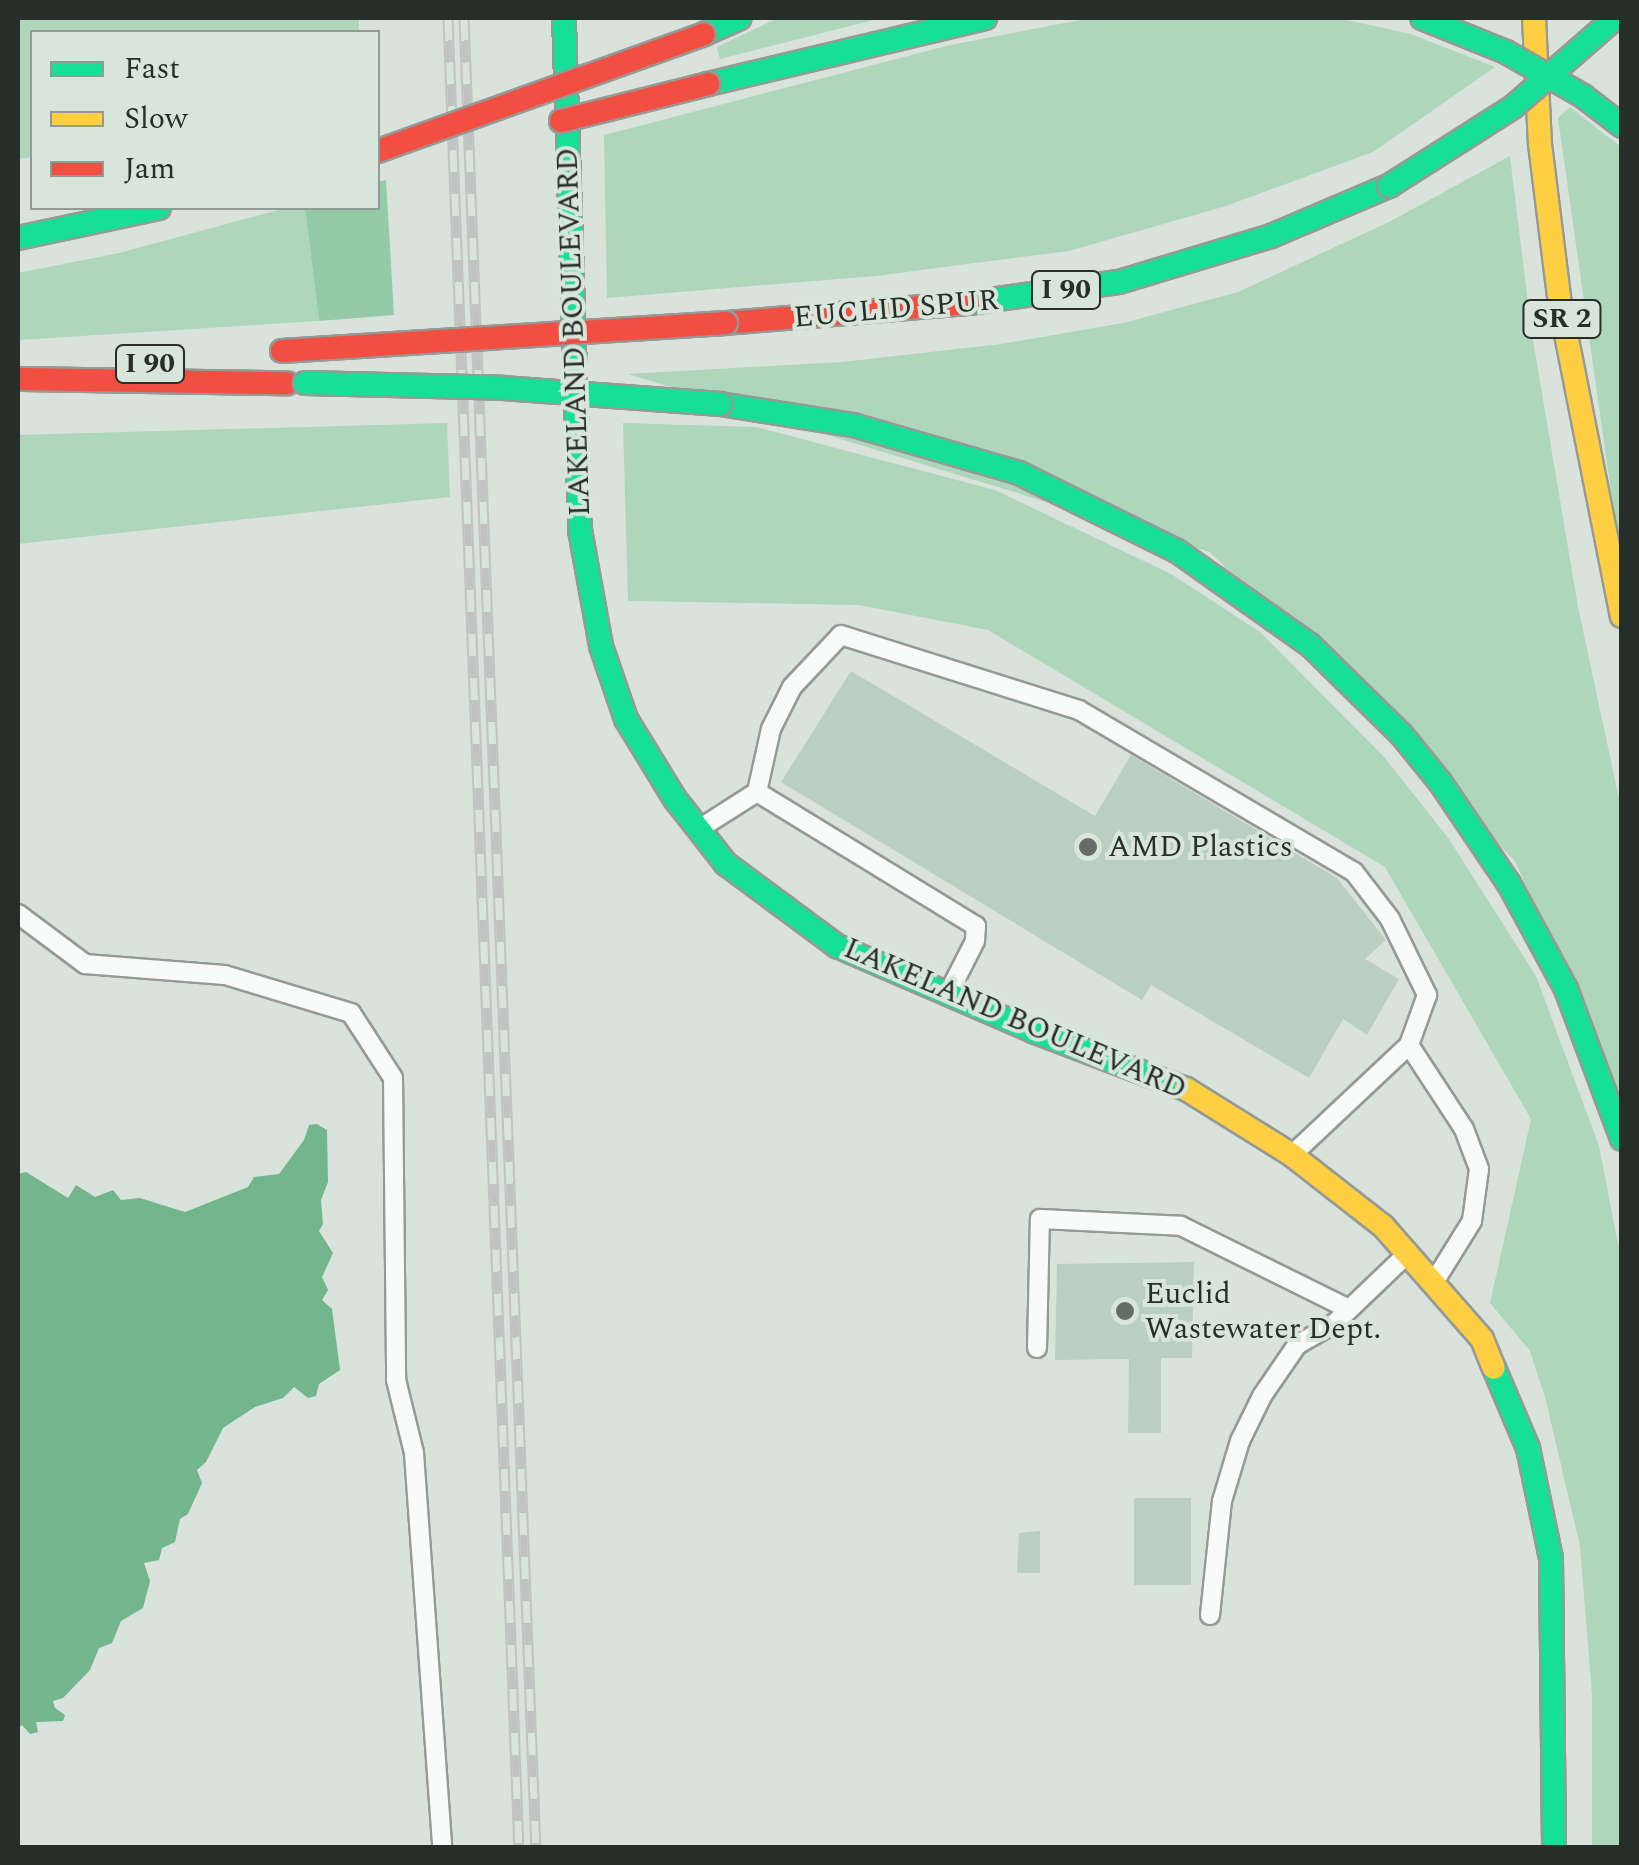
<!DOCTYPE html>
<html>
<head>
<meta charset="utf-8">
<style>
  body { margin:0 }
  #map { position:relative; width:1639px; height:1865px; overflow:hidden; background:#dae2dc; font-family:Spectral,serif }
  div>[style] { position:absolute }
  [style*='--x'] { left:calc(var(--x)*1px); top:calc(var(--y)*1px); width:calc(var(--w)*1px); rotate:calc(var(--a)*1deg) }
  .green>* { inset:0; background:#aed6ba }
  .forest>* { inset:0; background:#95caa8 }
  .water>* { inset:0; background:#73b58d }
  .building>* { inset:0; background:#bacfc1 }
  .roads { filter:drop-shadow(2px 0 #959a96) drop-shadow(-2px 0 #959a96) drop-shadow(0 2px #959a96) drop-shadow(0 -2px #959a96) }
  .lane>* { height:18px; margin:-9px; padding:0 9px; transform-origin:9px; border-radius:9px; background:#f9fbfa }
  .fast>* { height:22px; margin:-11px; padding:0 11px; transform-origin:11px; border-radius:11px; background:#16e098 }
  .slow>* { height:22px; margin:-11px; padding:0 11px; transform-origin:11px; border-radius:11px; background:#ffcf43 }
  .jam>* { height:22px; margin:-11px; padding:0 11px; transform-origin:11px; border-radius:11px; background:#f24e42 }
  .rail>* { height:11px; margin-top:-5.5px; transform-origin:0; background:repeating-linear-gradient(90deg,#d7e5db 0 22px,#c1c3c2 0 44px); box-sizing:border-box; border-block:2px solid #c1c3c2 }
  .bridges { filter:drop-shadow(2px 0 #959a96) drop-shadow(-2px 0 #959a96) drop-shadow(0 2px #959a96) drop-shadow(0 -2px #959a96) }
  .fast-bridge>* { height:22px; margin:-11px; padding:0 11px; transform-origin:11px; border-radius:11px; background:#16e098 }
  .jam-bridge>* { height:22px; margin:-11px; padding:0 11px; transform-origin:11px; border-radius:11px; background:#f24e42 }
  .dots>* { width:28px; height:28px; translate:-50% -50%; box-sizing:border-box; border:5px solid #d7e5db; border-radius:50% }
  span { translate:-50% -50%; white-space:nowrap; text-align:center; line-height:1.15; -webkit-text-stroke:8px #d7e5db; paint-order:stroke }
  .shield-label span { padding:2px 8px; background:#d7e5db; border:2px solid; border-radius:8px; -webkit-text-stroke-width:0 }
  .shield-label { font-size:28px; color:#272d29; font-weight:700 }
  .street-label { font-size:30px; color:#272d29 }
  .poi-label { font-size:30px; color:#272d29 }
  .left { translate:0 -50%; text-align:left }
  .frame { position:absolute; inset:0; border:20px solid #272d29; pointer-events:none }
  .legend { position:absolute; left:30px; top:30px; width:350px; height:180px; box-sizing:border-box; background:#d7e5db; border:2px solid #919b94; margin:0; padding:12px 18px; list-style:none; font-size:30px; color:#272d29 }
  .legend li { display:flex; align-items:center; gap:20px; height:50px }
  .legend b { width:50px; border:2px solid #919b94 }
</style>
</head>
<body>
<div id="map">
  <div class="green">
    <div style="clip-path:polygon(18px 18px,359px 18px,359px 32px,32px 32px,32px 157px,18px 159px)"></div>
    <div style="clip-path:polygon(778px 18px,882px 18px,720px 59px,717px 47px)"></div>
    <div style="clip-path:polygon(1091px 18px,1337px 18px,1411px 34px,1495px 67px,1373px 152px,1226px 206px,1069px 251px,875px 276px,607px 298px,604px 135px,950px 45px)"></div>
    <div style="clip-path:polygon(1570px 107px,1621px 147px,1621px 562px,1558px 118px)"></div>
    <div style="clip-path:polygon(1510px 156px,1531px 328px,1578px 607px,1621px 808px,1621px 1103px,1515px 861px,1210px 552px,628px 374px,842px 362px,1001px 344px,1123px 323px,1238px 292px,1389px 222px)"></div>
    <div style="clip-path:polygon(286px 208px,305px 208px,319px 321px,18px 340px,18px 273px,119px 253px)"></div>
    <div style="clip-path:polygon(447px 423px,450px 497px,18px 544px,18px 435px)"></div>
    <div style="clip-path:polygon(623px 423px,756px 427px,995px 490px,1171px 574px,1260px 632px,1385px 758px,1449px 839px,1536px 976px,1599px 1146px,1621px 1259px,1621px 1847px,1592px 1847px,1592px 1695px,1580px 1546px,1545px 1397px,1530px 1351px,1490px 1303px,1531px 1119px,1385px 867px,988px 630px,859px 605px,628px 601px)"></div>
  </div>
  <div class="forest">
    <div style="clip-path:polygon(386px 180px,394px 315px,319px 321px,305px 208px,378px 208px,378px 182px)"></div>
  </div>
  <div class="water">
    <div style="clip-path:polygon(317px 1124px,327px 1130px,328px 1182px,321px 1200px,323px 1224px,319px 1231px,333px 1253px,322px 1277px,328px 1290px,322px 1300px,332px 1309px,340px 1370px,319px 1384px,316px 1396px,308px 1398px,294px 1387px,283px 1398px,255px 1407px,223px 1428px,206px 1462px,197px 1470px,202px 1483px,188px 1514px,180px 1519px,175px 1542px,162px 1548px,159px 1560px,144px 1563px,150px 1581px,143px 1608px,121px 1621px,112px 1643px,99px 1648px,90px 1670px,63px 1698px,53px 1701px,55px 1708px,65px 1715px,63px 1721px,36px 1722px,38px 1732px,30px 1734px,22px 1725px,18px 1728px,18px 1174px,26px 1172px,68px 1198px,76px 1185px,95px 1197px,113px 1190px,121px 1200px,140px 1198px,185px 1212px,248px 1187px,254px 1177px,279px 1174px,304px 1140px,309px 1125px)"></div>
  </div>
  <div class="building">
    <div style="clip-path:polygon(851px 671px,1095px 816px,1131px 755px,1337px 878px,1386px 940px,1365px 959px,1399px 979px,1367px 1035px,1343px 1019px,1309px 1078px,1151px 985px,1142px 1000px,781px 782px)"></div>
    <div style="clip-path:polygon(1194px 1262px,1192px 1358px,1161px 1358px,1161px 1433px,1128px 1433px,1129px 1359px,1055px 1360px,1057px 1264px)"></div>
    <div style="clip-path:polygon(1134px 1498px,1191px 1498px,1191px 1585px,1134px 1585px)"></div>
    <div style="clip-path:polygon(1040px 1531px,1040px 1573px,1017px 1573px,1019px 1533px)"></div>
  </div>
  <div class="roads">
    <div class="lane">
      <div style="--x:757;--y:792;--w:65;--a:-77.5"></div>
      <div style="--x:771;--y:729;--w:47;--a:-63.4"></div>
      <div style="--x:792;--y:687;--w:71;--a:-46.7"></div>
      <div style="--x:841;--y:635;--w:250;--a:17.5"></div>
      <div style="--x:1079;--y:710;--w:319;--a:30.5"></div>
      <div style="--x:1354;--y:872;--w:59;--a:52.5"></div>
      <div style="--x:1390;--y:919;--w:85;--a:64"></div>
      <div style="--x:1427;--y:995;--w:53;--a:109.8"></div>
      <div style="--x:1409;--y:1045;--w:161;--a:136.8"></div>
      <div style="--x:699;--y:829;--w:69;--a:-32.5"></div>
      <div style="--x:757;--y:792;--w:257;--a:31.5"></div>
      <div style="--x:976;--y:926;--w:15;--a:94"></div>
      <div style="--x:975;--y:941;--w:59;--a:117"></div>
      <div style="--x:18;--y:914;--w:84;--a:36.7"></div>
      <div style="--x:85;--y:964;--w:140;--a:4.5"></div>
      <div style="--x:225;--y:975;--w:132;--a:16.8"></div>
      <div style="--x:351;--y:1013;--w:77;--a:57.1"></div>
      <div style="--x:393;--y:1078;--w:302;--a:89.4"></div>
      <div style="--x:396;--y:1380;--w:75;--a:76.1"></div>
      <div style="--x:414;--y:1453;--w:396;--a:85.9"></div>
      <div style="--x:1409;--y:1045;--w:100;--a:56.8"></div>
      <div style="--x:1464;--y:1129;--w:43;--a:69.4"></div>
      <div style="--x:1479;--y:1169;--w:52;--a:97.7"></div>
      <div style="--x:1472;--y:1221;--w:72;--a:121.9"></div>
      <div style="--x:1037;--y:1348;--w:129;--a:-88.7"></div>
      <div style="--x:1040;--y:1219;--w:141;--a:2.8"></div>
      <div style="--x:1181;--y:1226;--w:187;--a:26.3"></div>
      <div style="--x:1210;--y:1615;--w:115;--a:-84"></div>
      <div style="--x:1222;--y:1501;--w:63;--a:-73.3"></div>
      <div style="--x:1240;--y:1441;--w:50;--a:-63.9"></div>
      <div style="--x:1262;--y:1396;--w:62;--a:-55.5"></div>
      <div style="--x:1297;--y:1345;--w:44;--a:-30.1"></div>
      <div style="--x:1335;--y:1323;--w:95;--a:-43.7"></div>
    </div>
    <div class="fast">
      <div style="--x:564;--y:18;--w:512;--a:88.21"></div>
      <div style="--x:580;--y:530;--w:118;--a:79.7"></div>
      <div style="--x:601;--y:646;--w:77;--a:71.1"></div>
      <div style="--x:626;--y:719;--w:94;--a:58.5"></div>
      <div style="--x:675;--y:799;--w:83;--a:51.9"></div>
      <div style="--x:726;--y:864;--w:138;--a:36.5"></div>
      <div style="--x:837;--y:946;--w:214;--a:23.4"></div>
      <div style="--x:1033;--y:1031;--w:164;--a:20.8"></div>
      <div style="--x:704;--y:34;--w:39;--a:-24"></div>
      <div style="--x:708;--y:84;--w:285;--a:-13.4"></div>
      <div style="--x:18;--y:238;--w:144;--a:-12"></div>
      <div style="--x:969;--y:303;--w:151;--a:-8"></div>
      <div style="--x:1119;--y:282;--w:159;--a:-16.8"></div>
      <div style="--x:1271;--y:236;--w:128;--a:-23"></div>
      <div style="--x:720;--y:404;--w:135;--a:9"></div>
      <div style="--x:853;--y:425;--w:173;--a:16.1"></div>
      <div style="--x:1019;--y:473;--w:176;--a:26.3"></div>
      <div style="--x:1177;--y:551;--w:163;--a:35.3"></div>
      <div style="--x:1310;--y:645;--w:127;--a:44.4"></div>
      <div style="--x:1401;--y:734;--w:62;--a:50.9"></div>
      <div style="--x:1440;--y:782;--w:123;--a:55.9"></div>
      <div style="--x:1509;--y:884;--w:119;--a:61.5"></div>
      <div style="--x:1566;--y:989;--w:160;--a:69.5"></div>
      <div style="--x:1494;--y:1368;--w:87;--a:67"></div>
      <div style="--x:1528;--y:1448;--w:112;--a:78.2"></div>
      <div style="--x:1551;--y:1558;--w:290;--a:89.4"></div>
    </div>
    <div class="slow">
      <div style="--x:1534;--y:18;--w:126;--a:87.3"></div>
      <div style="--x:1540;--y:144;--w:161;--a:82.9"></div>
      <div style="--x:1560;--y:304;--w:318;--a:78.8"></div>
      <div style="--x:1186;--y:1089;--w:125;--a:31.9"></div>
      <div style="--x:1292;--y:1155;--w:115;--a:38"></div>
      <div style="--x:1383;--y:1226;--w:150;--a:48.8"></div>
      <div style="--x:1482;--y:1339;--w:31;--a:68"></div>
    </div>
    <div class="jam">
      <div style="--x:726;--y:323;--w:244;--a:-4.7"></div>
      <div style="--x:18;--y:379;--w:269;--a:0.9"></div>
    </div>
  </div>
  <div class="rail">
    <div style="--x:448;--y:18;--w:1831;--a:87.78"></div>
    <div style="--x:464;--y:18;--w:1831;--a:87.75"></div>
  </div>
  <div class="bridges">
    <div class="fast-bridge">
      <div style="--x:1422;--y:18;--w:91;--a:22"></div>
      <div style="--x:1506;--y:52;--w:89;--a:29.7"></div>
      <div style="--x:1583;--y:96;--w:49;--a:37.6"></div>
      <div style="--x:1389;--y:186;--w:147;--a:-32.5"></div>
      <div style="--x:1513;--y:107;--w:135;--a:-41.1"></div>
      <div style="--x:305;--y:383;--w:198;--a:1.4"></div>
      <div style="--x:503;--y:388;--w:218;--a:4.2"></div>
    </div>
    <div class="jam-bridge">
      <div style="--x:561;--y:121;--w:152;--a:-14.1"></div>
      <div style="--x:378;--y:151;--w:346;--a:-19.7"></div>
      <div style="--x:282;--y:351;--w:445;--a:-3.6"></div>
    </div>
  </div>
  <div class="dots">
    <div style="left:1088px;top:847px;background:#666c68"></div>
    <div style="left:1125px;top:1311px;background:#666c68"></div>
  </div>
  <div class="shield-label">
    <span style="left:1066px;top:290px">I 90</span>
    <span style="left:1562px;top:319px">SR 2</span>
    <span style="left:150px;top:364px">I 90</span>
  </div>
  <div class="street-label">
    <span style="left:896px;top:309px;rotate:-5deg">EUCLID SPUR</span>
    <span style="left:574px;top:332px;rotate:-92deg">LAKELAND BOULEVARD</span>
    <span style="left:1015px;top:1019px;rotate:23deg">LAKELAND BOULEVARD</span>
  </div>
  <div class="poi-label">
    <span class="left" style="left:1108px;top:847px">AMD Plastics</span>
    <span class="left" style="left:1145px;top:1311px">Euclid<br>Wastewater Dept.</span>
  </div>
  <div class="frame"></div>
  <ul class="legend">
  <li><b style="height:12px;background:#16e098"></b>Fast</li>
  <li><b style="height:12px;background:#ffcf43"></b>Slow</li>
  <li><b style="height:12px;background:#f24e42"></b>Jam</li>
  </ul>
</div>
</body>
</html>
